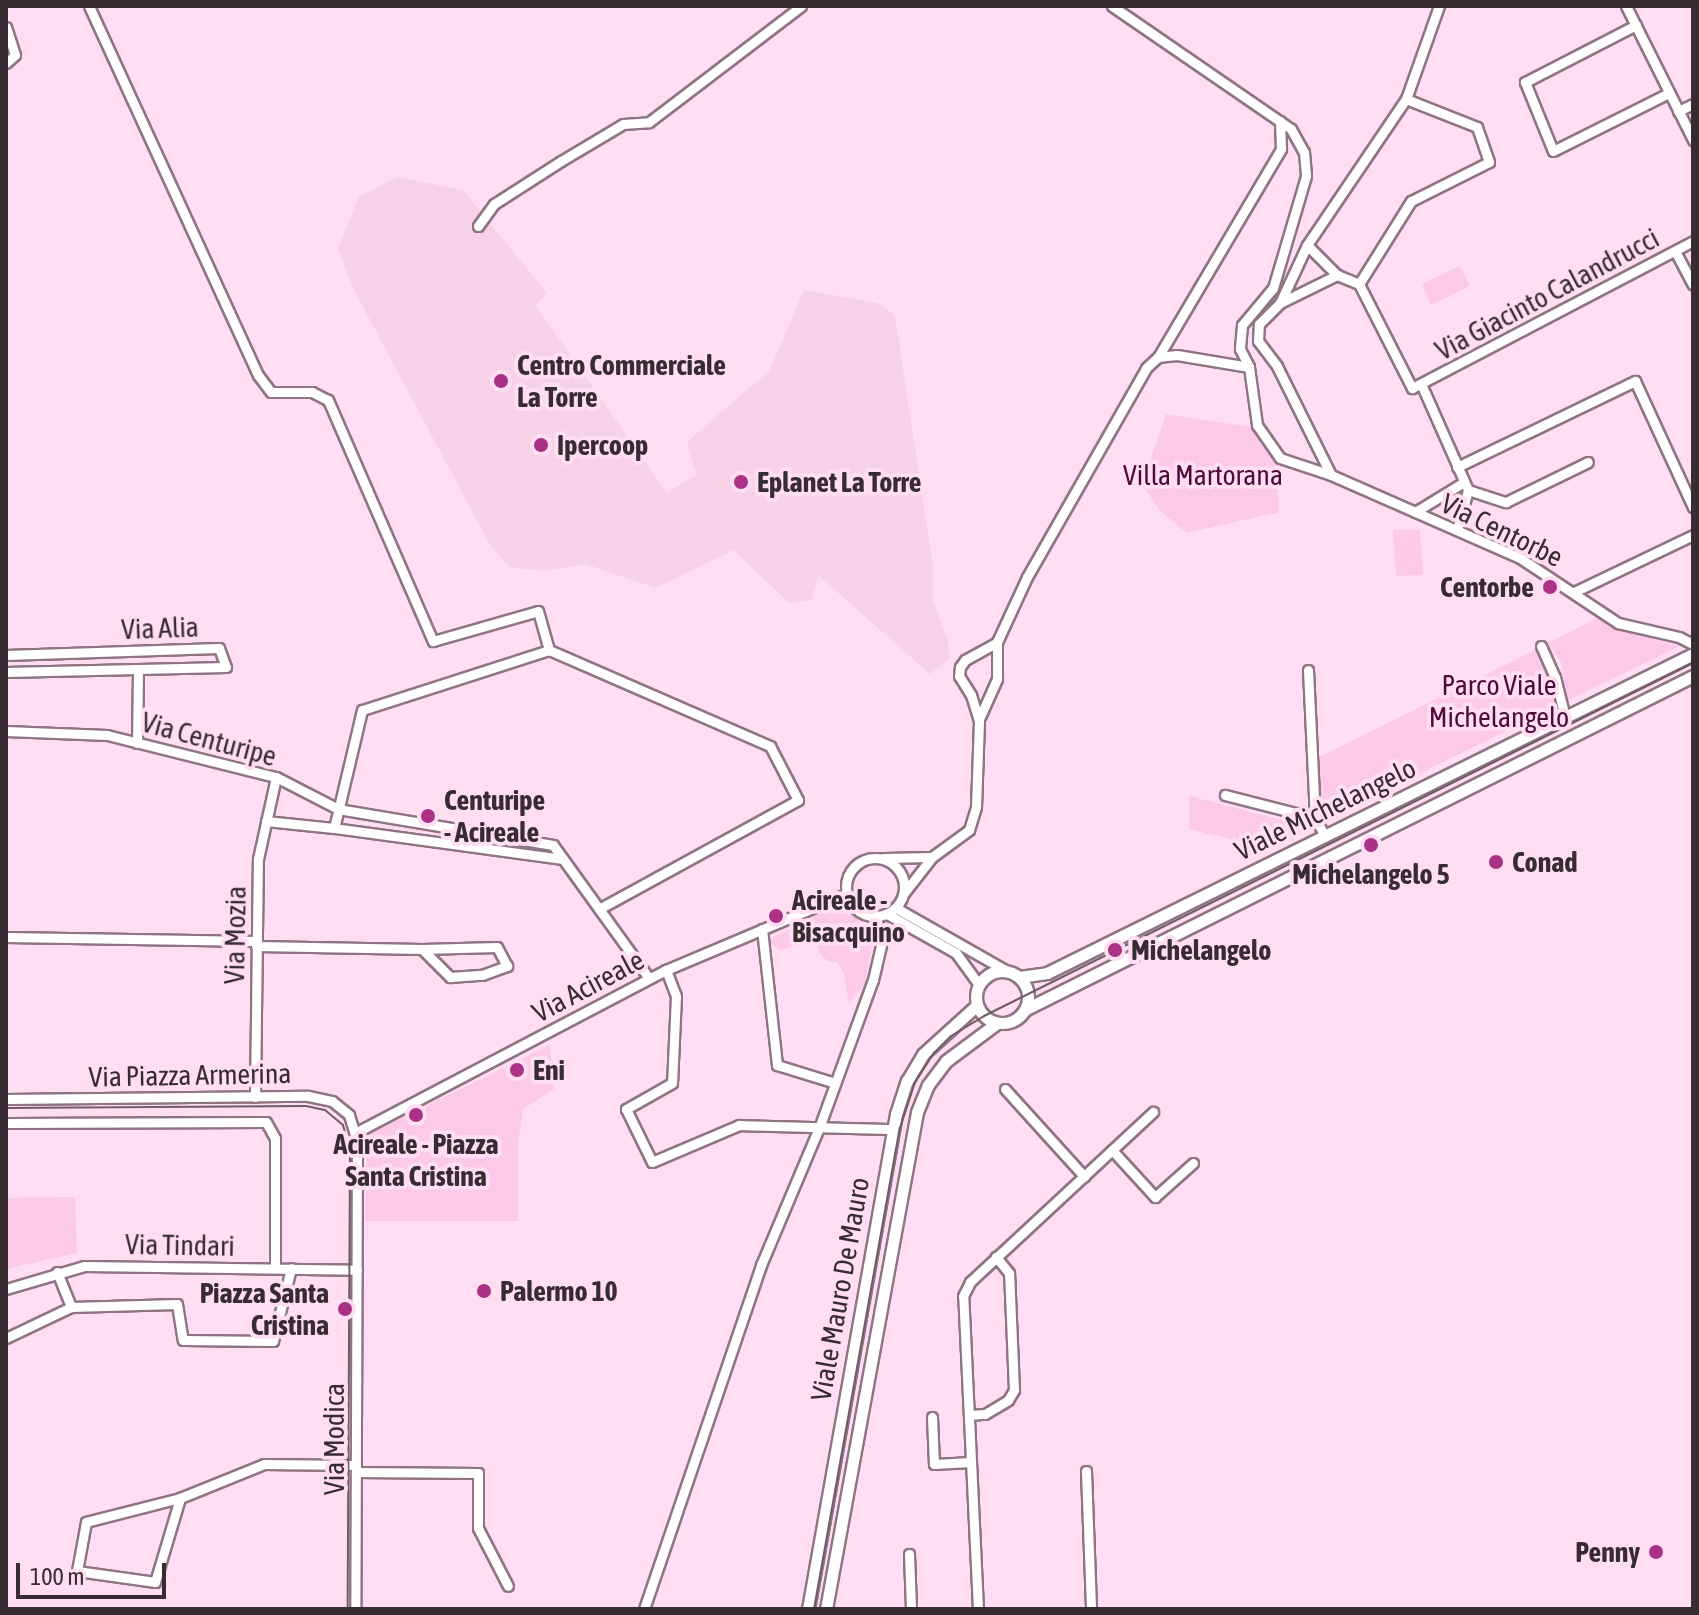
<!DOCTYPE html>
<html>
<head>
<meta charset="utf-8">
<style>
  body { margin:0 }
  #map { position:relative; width:1699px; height:1615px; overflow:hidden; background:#fedef0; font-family:"Asap Condensed",sans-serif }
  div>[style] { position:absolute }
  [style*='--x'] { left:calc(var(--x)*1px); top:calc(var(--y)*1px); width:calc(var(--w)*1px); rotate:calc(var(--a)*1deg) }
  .built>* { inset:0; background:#f7d1e7 }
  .green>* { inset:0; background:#fccae7 }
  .roads { filter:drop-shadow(2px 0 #8f7484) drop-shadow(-2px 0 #8f7484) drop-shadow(0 2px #8f7484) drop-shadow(0 -2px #8f7484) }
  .minor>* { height:9px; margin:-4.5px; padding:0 4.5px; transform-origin:4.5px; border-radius:4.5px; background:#fff }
  .minor>.ring { margin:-4.5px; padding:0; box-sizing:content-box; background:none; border:9px solid #fff; border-radius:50% }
  .tertiary>* { height:11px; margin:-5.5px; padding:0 5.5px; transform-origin:5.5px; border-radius:5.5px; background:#fff }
  .tertiary>.ring { margin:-5.5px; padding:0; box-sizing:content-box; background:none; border:11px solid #fff; border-radius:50% }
  .tram>* { height:2px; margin:-1px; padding:0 1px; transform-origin:1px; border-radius:1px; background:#6e5d67 }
  .dots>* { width:22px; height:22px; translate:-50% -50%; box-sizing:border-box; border:4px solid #fedef0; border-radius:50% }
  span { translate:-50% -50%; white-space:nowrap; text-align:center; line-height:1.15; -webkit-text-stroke:8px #fedef0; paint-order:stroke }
  .street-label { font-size:28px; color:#382c33 }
  .poi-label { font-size:28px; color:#382c33; font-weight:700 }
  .left { translate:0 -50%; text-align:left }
  .right { translate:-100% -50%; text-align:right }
  .park-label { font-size:28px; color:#4d0a3a }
  .frame { position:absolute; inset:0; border:8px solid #382c33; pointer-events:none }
  .scale { position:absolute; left:16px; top:1563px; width:150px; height:36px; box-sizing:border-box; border:4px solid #382c33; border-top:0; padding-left:10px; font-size:24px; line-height:28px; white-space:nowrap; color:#382c33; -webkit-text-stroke:6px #fedef0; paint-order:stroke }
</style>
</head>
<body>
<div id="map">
  <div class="built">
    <div style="clip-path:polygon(397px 177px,463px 190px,547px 293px,536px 306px,667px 493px,696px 475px,687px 442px,770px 370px,804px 290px,878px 303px,886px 308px,895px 316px,933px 566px,933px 600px,948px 641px,950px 658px,930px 674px,818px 575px,812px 600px,789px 603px,734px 550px,656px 588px,585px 564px,545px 571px,509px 567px,489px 543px,354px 290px,338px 249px,359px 197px)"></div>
  </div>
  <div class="green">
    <div style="clip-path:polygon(1460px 266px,1470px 286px,1431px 305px,1422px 284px)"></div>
    <div style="clip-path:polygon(1166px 414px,1251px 427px,1276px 465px,1279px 512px,1187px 533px,1160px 511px,1142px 484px)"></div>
    <div style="clip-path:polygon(1420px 529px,1423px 575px,1396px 576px,1393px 530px)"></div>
    <div style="clip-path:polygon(1597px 618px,1622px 631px,1680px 646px,1566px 701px,1562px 664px,1548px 643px)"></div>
    <div style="clip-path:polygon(1537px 649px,1552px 676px,1557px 706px,1333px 816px,1324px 814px,1321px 809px,1319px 757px)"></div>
    <div style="clip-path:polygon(1189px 796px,1313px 828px,1271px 848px,1189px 829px)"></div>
    <div style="clip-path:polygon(843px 911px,857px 918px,873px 940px,865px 983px,849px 1004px,844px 974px,837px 962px,827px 961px,819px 952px,816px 936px,780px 951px,768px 940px,818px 915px)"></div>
    <div style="clip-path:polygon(550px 1045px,554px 1089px,523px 1109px,518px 1143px,518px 1221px,365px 1221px,367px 1135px)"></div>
    <div style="clip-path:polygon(75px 1197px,77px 1253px,6px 1269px,6px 1198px)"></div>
  </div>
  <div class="roads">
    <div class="minor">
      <div style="--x:89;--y:6;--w:406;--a:65.4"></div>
      <div style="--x:258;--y:375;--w:21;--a:53"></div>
      <div style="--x:271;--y:392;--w:41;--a:0"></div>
      <div style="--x:312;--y:392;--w:18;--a:27"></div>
      <div style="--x:328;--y:400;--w:263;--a:66.5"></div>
      <div style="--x:433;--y:641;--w:109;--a:-15.9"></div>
      <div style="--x:538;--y:611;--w:41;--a:74.2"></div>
      <div style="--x:549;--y:650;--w:196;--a:162.2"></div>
      <div style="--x:362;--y:710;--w:121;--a:103.3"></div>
      <div style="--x:334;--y:828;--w:230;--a:7.7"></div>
      <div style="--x:1112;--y:6;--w:217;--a:34.5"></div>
      <div style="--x:1291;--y:129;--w:26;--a:61"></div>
      <div style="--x:1304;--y:152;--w:24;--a:85"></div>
      <div style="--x:1306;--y:176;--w:117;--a:106.4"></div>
      <div style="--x:1273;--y:288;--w:48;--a:130"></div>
      <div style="--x:1242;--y:325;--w:24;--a:95"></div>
      <div style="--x:1240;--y:349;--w:20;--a:63"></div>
      <div style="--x:1249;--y:367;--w:59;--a:82.1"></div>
      <div style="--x:1257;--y:425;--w:40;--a:55.1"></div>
      <div style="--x:1280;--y:458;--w:54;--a:18.4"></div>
      <div style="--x:1331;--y:475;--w:206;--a:23.7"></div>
      <div style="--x:1520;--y:558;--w:118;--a:33.6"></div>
      <div style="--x:1618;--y:623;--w:63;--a:12.9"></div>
      <div style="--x:1679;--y:637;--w:16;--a:27"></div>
      <div style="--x:1626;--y:6;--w:150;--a:63.4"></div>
      <div style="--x:1636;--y:25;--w:125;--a:152.8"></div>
      <div style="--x:1525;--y:82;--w:74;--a:67.9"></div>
      <div style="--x:1553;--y:151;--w:130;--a:-26.6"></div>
      <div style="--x:6;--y:27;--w:29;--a:72"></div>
      <div style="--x:15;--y:55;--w:12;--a:138"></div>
      <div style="--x:1406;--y:99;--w:76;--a:21.5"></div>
      <div style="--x:1477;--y:127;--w:37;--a:71"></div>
      <div style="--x:1489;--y:162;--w:87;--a:153.4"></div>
      <div style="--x:1411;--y:201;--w:98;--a:122.1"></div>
      <div style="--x:1359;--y:284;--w:117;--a:63"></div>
      <div style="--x:1412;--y:388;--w:317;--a:-27.6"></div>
      <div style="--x:1678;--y:111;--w:17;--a:-25"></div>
      <div style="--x:478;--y:226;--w:27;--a:-54"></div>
      <div style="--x:494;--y:204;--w:80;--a:-32.7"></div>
      <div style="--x:561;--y:161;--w:72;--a:-30.8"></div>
      <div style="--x:623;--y:124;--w:26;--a:-4"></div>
      <div style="--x:649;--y:122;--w:191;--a:-37.3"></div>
      <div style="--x:1307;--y:245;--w:42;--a:45"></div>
      <div style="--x:1337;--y:275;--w:24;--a:22"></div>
      <div style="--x:1675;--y:251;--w:38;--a:62"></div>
      <div style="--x:1280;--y:303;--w:64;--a:-65"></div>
      <div style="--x:1307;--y:245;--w:176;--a:-55.9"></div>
      <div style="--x:1406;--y:99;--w:99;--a:-70.5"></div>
      <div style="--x:1158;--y:357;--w:19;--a:-6"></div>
      <div style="--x:1177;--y:355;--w:73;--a:9.5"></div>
      <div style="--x:1422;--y:386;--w:114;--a:66.1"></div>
      <div style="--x:1468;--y:490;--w:41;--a:105.4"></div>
      <div style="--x:1457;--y:467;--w:198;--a:-25.8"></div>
      <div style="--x:1635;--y:381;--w:139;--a:65.3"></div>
      <div style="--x:1331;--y:475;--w:122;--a:-116.4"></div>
      <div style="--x:1277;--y:366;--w:31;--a:-127"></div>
      <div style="--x:1258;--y:341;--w:17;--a:-87"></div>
      <div style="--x:1259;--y:324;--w:30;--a:-45"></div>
      <div style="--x:1280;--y:303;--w:64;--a:-26.2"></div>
      <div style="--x:1468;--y:490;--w:40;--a:18"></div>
      <div style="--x:1506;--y:502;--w:91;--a:-26"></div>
      <div style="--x:1415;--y:512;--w:57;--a:-31.5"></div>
      <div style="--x:1574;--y:592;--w:132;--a:-25.6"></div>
      <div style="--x:1541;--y:646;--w:34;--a:66"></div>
      <div style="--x:1555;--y:677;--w:41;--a:76"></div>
      <div style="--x:549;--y:650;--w:241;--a:23.5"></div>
      <div style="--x:770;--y:746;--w:61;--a:62.6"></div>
      <div style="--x:798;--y:800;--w:227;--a:151.3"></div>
      <div style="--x:6;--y:655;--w:213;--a:-1.9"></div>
      <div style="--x:219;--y:648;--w:20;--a:70"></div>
      <div style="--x:226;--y:667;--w:220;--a:178.7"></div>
      <div style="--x:1308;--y:670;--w:148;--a:87.3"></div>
      <div style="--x:1315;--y:818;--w:21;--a:61"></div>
      <div style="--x:980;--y:717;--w:42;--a:-65.9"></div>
      <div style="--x:997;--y:679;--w:37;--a:-90"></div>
      <div style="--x:6;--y:731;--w:101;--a:2.3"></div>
      <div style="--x:107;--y:735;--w:174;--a:14"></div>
      <div style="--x:276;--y:777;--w:70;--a:27.3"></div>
      <div style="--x:338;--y:809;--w:218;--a:9.5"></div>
      <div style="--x:553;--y:845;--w:164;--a:54.2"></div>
      <div style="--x:137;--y:743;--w:74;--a:-89.2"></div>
      <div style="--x:1225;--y:795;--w:93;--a:14.3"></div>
      <div style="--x:266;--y:821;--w:68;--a:5.9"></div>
      <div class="ring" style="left:846px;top:858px;width:49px;height:49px"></div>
      <div style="--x:884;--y:858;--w:48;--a:-1.2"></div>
      <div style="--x:932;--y:857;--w:46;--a:-36.1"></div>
      <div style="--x:969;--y:830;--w:24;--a:-73"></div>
      <div style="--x:976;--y:807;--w:86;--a:-88"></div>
      <div style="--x:979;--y:721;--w:27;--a:-107"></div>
      <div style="--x:971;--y:695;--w:22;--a:-122"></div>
      <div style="--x:959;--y:676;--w:9;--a:-84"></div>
      <div style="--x:960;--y:667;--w:9;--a:-54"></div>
      <div style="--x:965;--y:660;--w:37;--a:-29"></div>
      <div style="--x:997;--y:642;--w:72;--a:-65.2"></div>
      <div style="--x:1027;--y:577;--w:241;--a:-60.3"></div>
      <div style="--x:1146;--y:368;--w:16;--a:-43"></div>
      <div style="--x:1158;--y:357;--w:242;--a:-59.4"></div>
      <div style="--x:1281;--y:149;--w:28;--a:-92"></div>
      <div style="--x:904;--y:893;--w:46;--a:-52.1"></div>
      <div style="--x:896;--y:908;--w:128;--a:29.6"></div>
      <div style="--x:887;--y:914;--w:79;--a:29.5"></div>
      <div style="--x:956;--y:953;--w:39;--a:54"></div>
      <div style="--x:762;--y:929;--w:137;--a:83.7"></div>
      <div style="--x:777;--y:1065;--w:61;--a:17.2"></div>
      <div style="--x:6;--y:937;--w:251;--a:0.9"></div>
      <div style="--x:256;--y:946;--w:166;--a:1"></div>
      <div style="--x:422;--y:949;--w:40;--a:45"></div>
      <div style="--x:450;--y:977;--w:32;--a:-4"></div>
      <div style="--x:482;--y:975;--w:27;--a:-20"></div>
      <div style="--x:507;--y:966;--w:21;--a:-118"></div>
      <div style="--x:497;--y:947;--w:75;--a:178.5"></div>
      <div style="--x:666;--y:970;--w:28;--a:69"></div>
      <div style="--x:676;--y:996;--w:87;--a:92.6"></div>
      <div style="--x:672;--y:1083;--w:53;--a:150.5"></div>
      <div style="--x:626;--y:1109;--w:59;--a:63.9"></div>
      <div style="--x:652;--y:1162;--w:95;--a:-23"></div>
      <div style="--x:739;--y:1125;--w:154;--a:1.5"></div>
      <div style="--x:1005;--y:1089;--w:118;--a:47.8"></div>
      <div style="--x:255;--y:1097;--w:238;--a:-89.3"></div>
      <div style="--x:258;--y:859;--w:84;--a:-77.6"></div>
      <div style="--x:6;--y:1099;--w:302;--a:-0.6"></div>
      <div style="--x:308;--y:1096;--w:25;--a:12"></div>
      <div style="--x:332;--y:1101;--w:22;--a:39"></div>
      <div style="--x:349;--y:1115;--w:28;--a:73"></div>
      <div style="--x:357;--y:1142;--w:467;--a:90.2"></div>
      <div style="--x:6;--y:1123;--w:260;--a:-0.2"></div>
      <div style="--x:266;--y:1122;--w:18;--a:61"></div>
      <div style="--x:275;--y:1138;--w:130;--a:90"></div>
      <div style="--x:357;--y:1132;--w:349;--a:-27.7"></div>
      <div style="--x:666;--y:970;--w:195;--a:-22.9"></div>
      <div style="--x:1112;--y:1150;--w:64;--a:47.5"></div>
      <div style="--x:1155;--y:1197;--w:51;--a:-41.8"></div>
      <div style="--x:57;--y:1272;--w:38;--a:68"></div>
      <div style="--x:6;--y:1289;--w:81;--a:-16.4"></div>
      <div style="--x:84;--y:1266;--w:273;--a:0.8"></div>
      <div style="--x:6;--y:1338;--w:72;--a:-25.5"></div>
      <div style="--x:71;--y:1307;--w:106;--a:-1.6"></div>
      <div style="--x:177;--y:1304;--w:36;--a:81"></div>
      <div style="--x:183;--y:1340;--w:90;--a:0.6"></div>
      <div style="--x:273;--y:1341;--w:75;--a:-76.1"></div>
      <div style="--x:969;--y:1415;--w:16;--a:-4"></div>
      <div style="--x:985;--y:1414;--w:27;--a:-31"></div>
      <div style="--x:1008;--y:1400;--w:12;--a:-59"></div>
      <div style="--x:1014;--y:1390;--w:117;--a:-92.4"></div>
      <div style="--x:1009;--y:1273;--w:21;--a:-129"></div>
      <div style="--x:932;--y:1417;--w:47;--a:87.6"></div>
      <div style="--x:934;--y:1464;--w:37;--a:-3"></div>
      <div style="--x:1086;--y:1471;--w:138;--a:87.9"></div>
      <div style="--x:356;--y:1472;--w:122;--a:0.5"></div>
      <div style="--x:478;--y:1473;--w:55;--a:90"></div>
      <div style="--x:478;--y:1528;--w:65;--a:62.7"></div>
      <div style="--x:180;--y:1498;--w:97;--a:165.7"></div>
      <div style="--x:86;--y:1522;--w:50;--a:100.4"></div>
      <div style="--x:77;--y:1571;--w:79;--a:8"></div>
      <div style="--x:155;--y:1582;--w:88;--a:-73.4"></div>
      <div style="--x:180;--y:1498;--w:91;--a:-22"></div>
      <div style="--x:264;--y:1464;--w:92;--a:0.6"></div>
      <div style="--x:909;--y:1554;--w:55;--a:87.9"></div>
      <div style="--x:644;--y:1609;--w:363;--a:-71.2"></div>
      <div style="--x:761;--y:1265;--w:149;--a:-67.1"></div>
      <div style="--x:819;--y:1128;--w:158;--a:-70"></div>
      <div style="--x:873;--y:980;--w:37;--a:-77"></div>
      <div style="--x:881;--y:944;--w:28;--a:-100"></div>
      <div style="--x:978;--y:1609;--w:313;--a:-92.7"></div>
      <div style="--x:963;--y:1296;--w:16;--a:-63"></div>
      <div style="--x:970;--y:1282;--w:250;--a:-42.9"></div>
    </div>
    <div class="tertiary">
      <div class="ring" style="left:976px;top:971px;width:41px;height:41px"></div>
      <div style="--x:1019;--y:977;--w:28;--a:-8"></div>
      <div style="--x:1047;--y:973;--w:720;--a:-26.28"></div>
      <div style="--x:1026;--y:1009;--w:746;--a:-26.53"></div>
      <div style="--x:808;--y:1609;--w:503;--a:-79.92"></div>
      <div style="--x:896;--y:1114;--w:35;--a:-72"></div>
      <div style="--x:907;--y:1081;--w:31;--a:-59"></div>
      <div style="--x:923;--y:1054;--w:73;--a:-42.2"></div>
      <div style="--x:826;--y:1609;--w:505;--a:-79.62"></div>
      <div style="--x:917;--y:1112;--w:29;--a:-68"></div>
      <div style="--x:928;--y:1085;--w:30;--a:-53"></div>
      <div style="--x:946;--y:1061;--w:64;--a:-36.7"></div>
    </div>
  </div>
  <div class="tram">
    <div style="--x:6;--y:1108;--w:300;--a:-0.4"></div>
    <div style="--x:306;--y:1106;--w:19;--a:12"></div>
    <div style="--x:325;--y:1110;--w:23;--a:40"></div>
    <div style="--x:343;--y:1125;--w:28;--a:75"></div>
    <div style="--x:350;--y:1152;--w:457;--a:90.3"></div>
    <div style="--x:814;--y:1609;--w:489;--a:-79.9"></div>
    <div style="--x:900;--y:1128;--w:48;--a:-71.9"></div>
    <div style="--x:915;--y:1082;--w:35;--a:-57"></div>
    <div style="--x:934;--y:1053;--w:24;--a:-45"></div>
    <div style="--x:951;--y:1036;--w:39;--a:-31"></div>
    <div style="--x:984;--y:1016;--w:792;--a:-26.47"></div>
  </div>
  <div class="dots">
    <div style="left:501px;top:381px;background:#ab3186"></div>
    <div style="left:541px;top:445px;background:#ab3186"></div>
    <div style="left:741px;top:482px;background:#ab3186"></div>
    <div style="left:1550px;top:587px;background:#ab3186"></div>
    <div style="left:428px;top:816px;background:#ab3186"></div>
    <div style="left:1371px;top:845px;background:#ab3186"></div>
    <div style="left:1496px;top:862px;background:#ab3186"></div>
    <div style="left:776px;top:916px;background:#ab3186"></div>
    <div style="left:1115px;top:950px;background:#ab3186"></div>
    <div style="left:517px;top:1070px;background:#ab3186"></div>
    <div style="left:416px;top:1115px;background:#ab3186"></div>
    <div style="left:484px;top:1291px;background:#ab3186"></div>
    <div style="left:345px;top:1309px;background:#ab3186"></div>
    <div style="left:1656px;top:1552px;background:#ab3186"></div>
  </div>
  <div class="street-label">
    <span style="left:1547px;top:294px;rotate:-28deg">Via Giacinto Calandrucci</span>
    <span style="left:1502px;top:530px;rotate:26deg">Via Centorbe</span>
    <span style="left:160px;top:628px;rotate:-2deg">Via Alia</span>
    <span style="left:209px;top:739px;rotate:15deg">Via Centuripe</span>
    <span style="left:1325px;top:809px;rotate:-26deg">Viale Michelangelo</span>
    <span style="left:235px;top:935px;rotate:-89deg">Via Mozia</span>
    <span style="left:588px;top:986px;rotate:-28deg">Via Acireale</span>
    <span style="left:190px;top:1075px;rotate:-1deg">Via Piazza Armerina</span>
    <span style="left:180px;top:1245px;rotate:1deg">Via Tindari</span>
    <span style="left:840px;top:1289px;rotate:-80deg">Viale Mauro De Mauro</span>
    <span style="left:334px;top:1439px;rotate:-90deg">Via Modica</span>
  </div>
  <div class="poi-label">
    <span class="left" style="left:517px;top:381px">Centro Commerciale<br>La Torre</span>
    <span class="left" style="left:557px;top:445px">Ipercoop</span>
    <span class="left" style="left:757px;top:482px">Eplanet La Torre</span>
    <span class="right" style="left:1534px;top:587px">Centorbe</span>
    <span class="left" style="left:444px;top:816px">Centuripe<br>- Acireale</span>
    <span class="left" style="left:1512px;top:862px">Conad</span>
    <span style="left:1371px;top:874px">Michelangelo 5</span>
    <span class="left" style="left:792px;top:916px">Acireale -<br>Bisacquino</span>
    <span class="left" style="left:1131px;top:950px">Michelangelo</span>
    <span class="left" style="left:533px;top:1070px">Eni</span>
    <span style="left:416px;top:1160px">Acireale - Piazza<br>Santa Cristina</span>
    <span class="left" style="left:500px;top:1291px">Palermo 10</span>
    <span class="right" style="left:329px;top:1309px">Piazza Santa<br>Cristina</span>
    <span class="right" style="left:1640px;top:1552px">Penny</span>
  </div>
  <div class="park-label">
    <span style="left:1203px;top:475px">Villa Martorana</span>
    <span style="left:1499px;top:701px">Parco Viale<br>Michelangelo</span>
  </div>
  <div class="frame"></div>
  <div class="scale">100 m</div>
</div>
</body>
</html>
